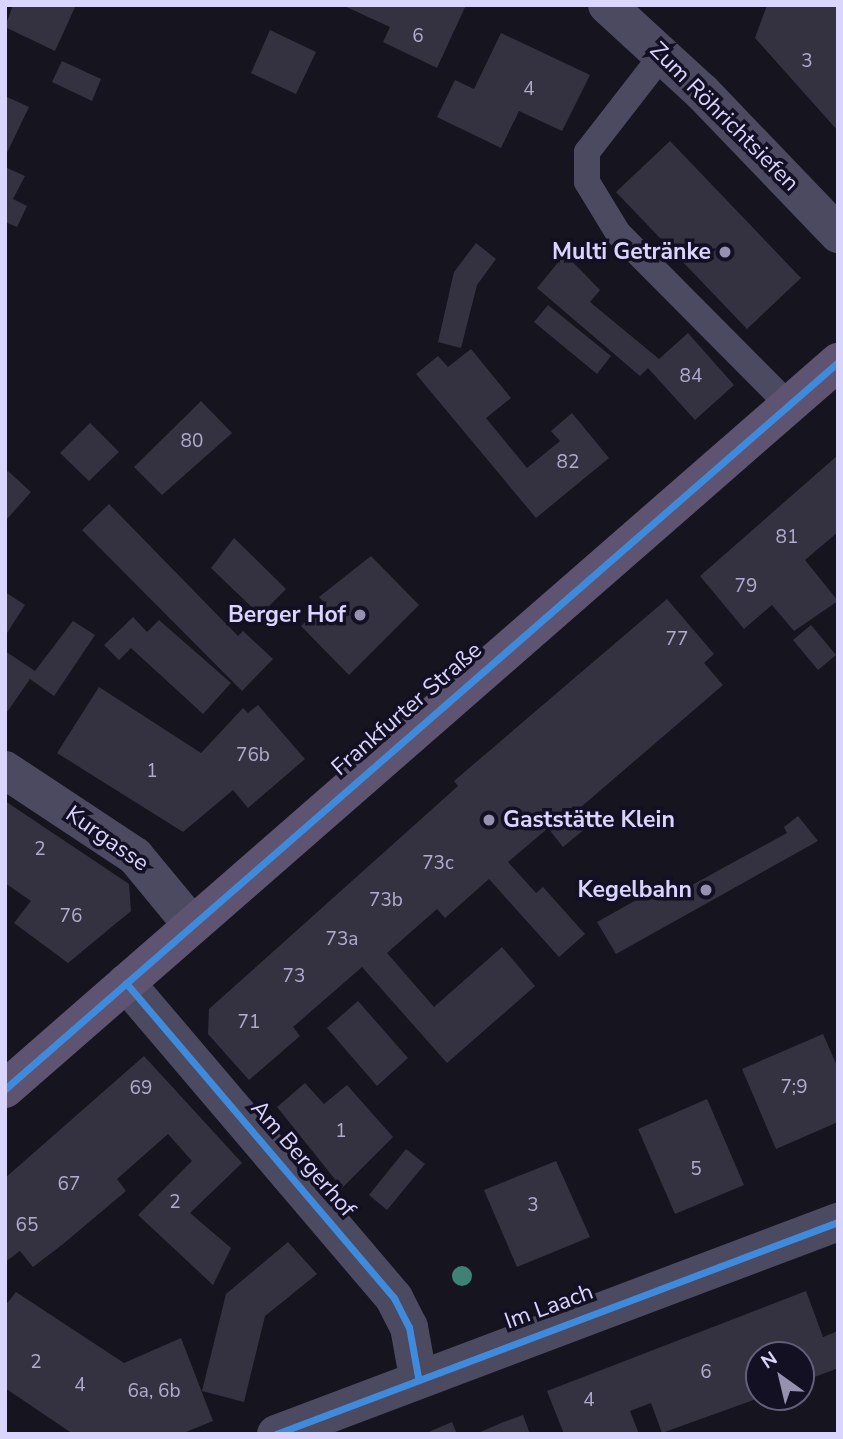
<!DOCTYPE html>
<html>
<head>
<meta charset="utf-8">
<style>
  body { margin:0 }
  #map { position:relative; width:843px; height:1439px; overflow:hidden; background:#16141f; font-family:"Nunito Sans",sans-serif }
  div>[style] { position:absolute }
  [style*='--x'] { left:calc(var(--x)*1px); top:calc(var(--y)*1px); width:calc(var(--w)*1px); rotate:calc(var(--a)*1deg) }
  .building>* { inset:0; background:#343241 }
  .service>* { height:26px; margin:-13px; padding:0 13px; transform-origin:13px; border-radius:13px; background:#4b4a60 }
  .minor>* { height:38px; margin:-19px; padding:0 19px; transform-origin:19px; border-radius:19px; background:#4b4a60 }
  .primary>* { height:38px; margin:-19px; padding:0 19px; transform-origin:19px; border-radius:19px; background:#5e5471 }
  .cycleway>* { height:7px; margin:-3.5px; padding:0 3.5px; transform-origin:3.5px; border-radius:3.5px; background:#408adc }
  .trees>* { width:20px; height:20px; margin:-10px; border-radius:50%; background:#408176 }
  .dots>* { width:19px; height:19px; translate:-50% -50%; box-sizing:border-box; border:4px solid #131024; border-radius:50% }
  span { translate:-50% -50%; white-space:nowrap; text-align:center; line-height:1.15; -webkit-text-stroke:7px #131024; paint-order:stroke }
  .number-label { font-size:19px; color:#b0acce }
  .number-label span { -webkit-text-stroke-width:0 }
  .street-label { font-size:23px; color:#dad5fd }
  .poi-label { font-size:23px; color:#dad5fd; font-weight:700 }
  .right { translate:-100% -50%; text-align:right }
  .left { translate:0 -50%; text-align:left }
  .frame { position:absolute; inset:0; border:7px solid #dad5fd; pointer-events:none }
  .north { position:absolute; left:745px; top:1341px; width:70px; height:70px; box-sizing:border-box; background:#131024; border:2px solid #635f7b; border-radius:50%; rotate:326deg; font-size:19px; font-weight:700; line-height:28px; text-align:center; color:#dad5fd }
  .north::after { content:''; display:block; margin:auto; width:24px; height:32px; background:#9591af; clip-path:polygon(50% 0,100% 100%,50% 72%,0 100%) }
</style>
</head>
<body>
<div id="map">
  <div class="building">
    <div style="clip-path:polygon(13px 5px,76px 5px,55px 51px,5px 27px)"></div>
    <div style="clip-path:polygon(342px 5px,466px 5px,437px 68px,383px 42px,390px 27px)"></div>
    <div style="clip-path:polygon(767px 5px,838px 5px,838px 131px,755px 38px)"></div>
    <div style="clip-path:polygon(270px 30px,316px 52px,296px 94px,251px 73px)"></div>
    <div style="clip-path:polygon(501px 33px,590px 75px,562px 131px,519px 111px,501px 148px,437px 117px,455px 80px,474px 89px)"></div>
    <div style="clip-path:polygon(62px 61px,101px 79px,92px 101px,52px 82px)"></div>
    <div style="clip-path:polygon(5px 96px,29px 107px,5px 157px)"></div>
    <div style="clip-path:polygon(670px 141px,801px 278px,747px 329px,616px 192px)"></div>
    <div style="clip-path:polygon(5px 167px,25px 176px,13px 199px,27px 206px,17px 227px,5px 222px)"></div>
    <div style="clip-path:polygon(476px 243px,496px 259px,477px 285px,461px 348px,438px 342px,454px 272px)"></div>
    <div style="clip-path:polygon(565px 254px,600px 290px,590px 302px,659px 359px,688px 333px,734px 385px,695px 420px,648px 368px,640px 376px,537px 288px)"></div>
    <div style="clip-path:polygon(548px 305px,611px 356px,597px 374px,534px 322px)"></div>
    <div style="clip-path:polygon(471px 349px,511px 398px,486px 418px,527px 468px,560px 441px,551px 431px,572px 413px,609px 458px,536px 518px,416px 374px,438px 356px,448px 367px)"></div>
    <div style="clip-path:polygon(201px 401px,232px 433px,162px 495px,134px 467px)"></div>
    <div style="clip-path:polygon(90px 423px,119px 452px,89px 481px,60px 453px)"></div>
    <div style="clip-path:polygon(838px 455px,838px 532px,805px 560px,838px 601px,794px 631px,772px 605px,744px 629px,700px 576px)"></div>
    <div style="clip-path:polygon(8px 471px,31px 492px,7px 519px,5px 475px)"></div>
    <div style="clip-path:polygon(109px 504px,238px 636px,243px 631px,273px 659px,242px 691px,82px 530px)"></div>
    <div style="clip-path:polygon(234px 538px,286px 589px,260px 615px,211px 568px)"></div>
    <div style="clip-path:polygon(371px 556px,419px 605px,349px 675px,301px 626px,325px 603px,319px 597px)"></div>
    <div style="clip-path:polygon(5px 592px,25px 605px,5px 636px)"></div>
    <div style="clip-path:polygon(667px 599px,714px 654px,704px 663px,723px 685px,574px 813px,586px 828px,563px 847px,548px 828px,508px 862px,536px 893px,543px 887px,585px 934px,559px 957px,489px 879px,445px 918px,437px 909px,387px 953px,434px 1007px,502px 947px,535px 986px,447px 1063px,362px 967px,293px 1027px,300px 1036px,249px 1080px,208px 1034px,209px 1009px,458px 786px,454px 781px)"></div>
    <div style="clip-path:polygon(133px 617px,147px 632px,159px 620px,231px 683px,203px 714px,131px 648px,119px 660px,104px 645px)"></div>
    <div style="clip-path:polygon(73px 621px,95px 635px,54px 696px,30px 679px,5px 715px,5px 651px,35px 671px)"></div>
    <div style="clip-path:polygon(811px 625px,836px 655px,818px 670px,793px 640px)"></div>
    <div style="clip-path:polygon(99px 687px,201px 753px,243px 708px,248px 713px,258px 705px,305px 759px,248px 808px,233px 790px,183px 832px,57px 753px)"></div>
    <div style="clip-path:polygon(5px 801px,129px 884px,131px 911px,68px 963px,14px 923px,31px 901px,5px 883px)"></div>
    <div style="clip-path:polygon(798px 816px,818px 841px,616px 954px,597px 922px,665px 884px,672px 896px,787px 833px,784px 827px)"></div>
    <div style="clip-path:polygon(358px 1001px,408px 1058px,377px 1086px,327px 1028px)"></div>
    <div style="clip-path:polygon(823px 1034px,838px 1068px,838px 1122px,776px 1149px,742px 1069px)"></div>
    <div style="clip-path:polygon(144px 1056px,242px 1163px,190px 1213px,231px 1248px,213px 1285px,138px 1215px,192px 1161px,168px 1134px,117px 1179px,126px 1191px,63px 1244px,33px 1267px,20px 1251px,5px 1262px,5px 1178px)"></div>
    <div style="clip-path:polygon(305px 1083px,324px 1104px,347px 1085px,393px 1137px,342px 1188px,277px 1107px)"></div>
    <div style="clip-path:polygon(707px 1099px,744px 1185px,675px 1214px,638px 1129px)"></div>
    <div style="clip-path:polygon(406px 1149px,425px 1164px,387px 1210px,369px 1195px)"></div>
    <div style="clip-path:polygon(556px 1161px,590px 1237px,517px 1267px,484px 1190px)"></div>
    <div style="clip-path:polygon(288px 1242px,317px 1274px,265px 1316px,244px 1402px,202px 1391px,226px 1294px)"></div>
    <div style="clip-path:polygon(806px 1291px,823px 1337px,838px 1331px,838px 1374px,836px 1369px,801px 1382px,801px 1355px,759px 1355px,759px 1398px,662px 1433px,651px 1403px,630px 1411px,639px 1434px,564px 1434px,547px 1391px)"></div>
    <div style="clip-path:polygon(16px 1292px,124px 1363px,181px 1338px,213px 1421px,181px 1434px,73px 1434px,5px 1388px,5px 1306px)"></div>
    <div style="clip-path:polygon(523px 1415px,530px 1434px,476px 1434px,501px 1423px)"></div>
    <div style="clip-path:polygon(452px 1422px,457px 1434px,424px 1434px)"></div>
  </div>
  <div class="service">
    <div style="--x:663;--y:54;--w:124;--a:127.8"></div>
    <div style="--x:587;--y:152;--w:30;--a:90"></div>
    <div style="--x:587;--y:182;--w:60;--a:58.7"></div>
    <div style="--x:618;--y:233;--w:241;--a:45.2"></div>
  </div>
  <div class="minor">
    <div style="--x:607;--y:5;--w:129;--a:42.5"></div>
    <div style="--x:702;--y:92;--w:197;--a:46.2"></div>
    <div style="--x:5;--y:770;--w:156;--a:33.5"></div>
    <div style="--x:135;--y:856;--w:89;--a:50.4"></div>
    <div style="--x:126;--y:983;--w:414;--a:49.6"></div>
    <div style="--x:394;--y:1298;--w:33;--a:63"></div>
    <div style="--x:409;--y:1327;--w:51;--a:79.8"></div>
    <div style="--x:276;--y:1434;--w:601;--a:-20.67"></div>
  </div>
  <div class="primary">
    <div style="--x:5;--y:1089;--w:1106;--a:-41.11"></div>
  </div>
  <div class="cycleway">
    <div style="--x:126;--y:983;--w:414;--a:49.6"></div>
    <div style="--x:394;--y:1298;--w:33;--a:63"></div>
    <div style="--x:409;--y:1327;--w:51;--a:79.8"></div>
    <div style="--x:5;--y:1089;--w:1106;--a:-41.11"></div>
    <div style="--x:276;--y:1434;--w:601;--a:-20.67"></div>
  </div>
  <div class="trees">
    <div style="left:462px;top:1276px"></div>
  </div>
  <div class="dots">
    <div style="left:725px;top:252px;background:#9591af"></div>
    <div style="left:360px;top:615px;background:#9591af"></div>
    <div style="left:489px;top:820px;background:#9591af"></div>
    <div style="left:706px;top:890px;background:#9591af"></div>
  </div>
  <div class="number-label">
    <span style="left:418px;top:37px">6</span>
    <span style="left:807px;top:62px">3</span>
    <span style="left:529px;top:90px">4</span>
    <span style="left:691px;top:377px">84</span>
    <span style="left:192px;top:442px">80</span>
    <span style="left:568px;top:463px">82</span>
    <span style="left:787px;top:538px">81</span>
    <span style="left:746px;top:587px">79</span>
    <span style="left:677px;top:640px">77</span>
    <span style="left:253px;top:756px">76b</span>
    <span style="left:152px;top:772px">1</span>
    <span style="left:40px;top:850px">2</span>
    <span style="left:438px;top:864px">73c</span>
    <span style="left:386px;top:901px">73b</span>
    <span style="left:71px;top:917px">76</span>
    <span style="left:342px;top:940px">73a</span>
    <span style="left:294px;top:977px">73</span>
    <span style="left:249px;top:1023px">71</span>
    <span style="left:794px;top:1088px">7;9</span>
    <span style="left:141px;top:1089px">69</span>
    <span style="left:341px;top:1132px">1</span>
    <span style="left:696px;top:1170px">5</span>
    <span style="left:69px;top:1185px">67</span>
    <span style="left:175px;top:1203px">2</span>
    <span style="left:533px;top:1206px">3</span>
    <span style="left:27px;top:1226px">65</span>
    <span style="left:36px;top:1363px">2</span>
    <span style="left:706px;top:1373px">6</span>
    <span style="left:80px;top:1386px">4</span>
    <span style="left:154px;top:1392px">6a, 6b</span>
    <span style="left:589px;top:1401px">4</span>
  </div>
  <div class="street-label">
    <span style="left:724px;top:117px;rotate:45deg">Zum Röhrichtsiefen</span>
    <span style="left:407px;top:709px;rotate:-41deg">Frankfurter Straße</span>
    <span style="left:107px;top:839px;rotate:35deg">Kurgasse</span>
    <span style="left:303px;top:1159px;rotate:49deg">Am Bergerhof</span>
    <span style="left:549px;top:1307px;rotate:-20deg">Im Laach</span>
  </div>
  <div class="poi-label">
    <span class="right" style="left:711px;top:252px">Multi Getränke</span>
    <span class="right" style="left:346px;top:615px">Berger Hof</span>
    <span class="left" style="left:503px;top:820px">Gaststätte Klein</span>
    <span class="right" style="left:692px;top:890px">Kegelbahn</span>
  </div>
  <div class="frame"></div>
  <div class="north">N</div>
</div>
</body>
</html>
